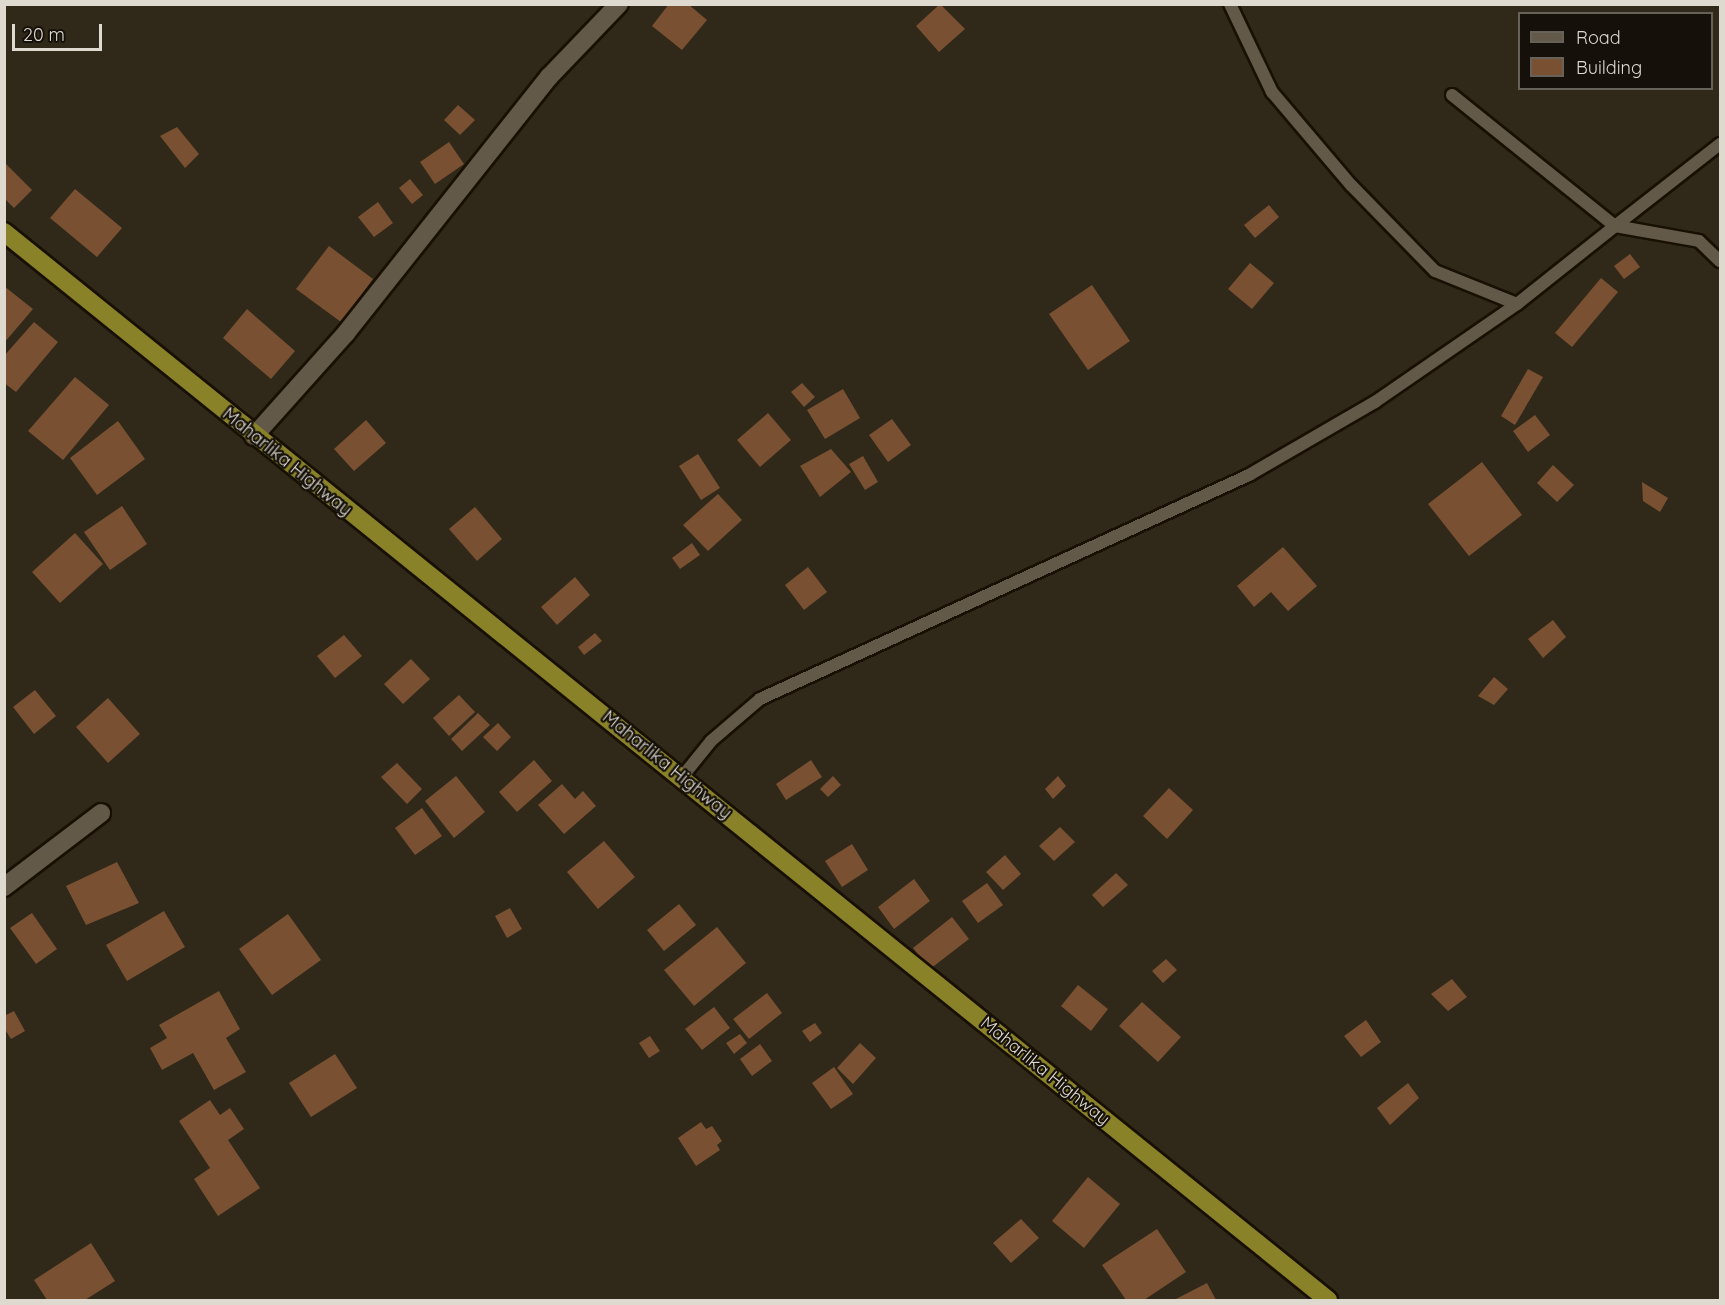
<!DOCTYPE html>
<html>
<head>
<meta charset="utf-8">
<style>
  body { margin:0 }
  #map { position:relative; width:1725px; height:1305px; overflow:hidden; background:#302818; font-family:Quicksand,sans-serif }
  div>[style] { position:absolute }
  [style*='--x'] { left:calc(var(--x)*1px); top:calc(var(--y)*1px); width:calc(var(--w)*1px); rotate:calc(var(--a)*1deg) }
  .building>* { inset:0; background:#795132 }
  .roads { filter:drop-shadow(2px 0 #181003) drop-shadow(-2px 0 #181003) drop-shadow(0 2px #181003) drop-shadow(0 -2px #181003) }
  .service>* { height:12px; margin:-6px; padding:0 6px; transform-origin:6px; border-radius:6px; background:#635948 }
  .minor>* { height:18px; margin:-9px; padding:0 9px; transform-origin:9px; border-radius:9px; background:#635948 }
  .trunk>* { height:18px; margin:-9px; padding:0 9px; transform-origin:9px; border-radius:9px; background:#8a8228 }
  span { translate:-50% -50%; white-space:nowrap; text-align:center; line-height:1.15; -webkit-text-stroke:4.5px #15110a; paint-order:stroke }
  .street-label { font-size:18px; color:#dfdad0 }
  .frame { position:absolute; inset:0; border:6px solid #dfdad0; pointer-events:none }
  .legend { position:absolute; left:1518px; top:12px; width:195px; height:78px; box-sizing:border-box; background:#15110a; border:2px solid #666159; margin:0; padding:8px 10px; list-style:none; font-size:18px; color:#dfdad0 }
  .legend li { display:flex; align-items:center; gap:12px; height:30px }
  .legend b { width:30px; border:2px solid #666159 }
  .scale { position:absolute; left:12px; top:24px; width:90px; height:27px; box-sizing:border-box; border:3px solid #dfdad0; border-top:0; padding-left:8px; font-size:18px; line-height:21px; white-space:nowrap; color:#dfdad0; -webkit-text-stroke:4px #15110a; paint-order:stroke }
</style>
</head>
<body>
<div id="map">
  <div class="building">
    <div style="clip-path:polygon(669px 4px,688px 4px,707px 20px,682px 50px,652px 26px)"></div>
    <div style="clip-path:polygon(940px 4px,965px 29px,939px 52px,916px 26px)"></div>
    <div style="clip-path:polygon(458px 105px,475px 120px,460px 135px,444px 120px)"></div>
    <div style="clip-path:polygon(177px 127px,199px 154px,185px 168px,160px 136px)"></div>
    <div style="clip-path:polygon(449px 142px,464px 164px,435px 184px,420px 162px)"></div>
    <div style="clip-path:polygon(4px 162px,32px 190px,14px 208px,4px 198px)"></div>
    <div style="clip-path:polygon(410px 179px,423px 195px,412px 204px,399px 188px)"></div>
    <div style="clip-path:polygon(75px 189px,122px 228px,97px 257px,50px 218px)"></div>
    <div style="clip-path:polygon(378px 202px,393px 223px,374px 237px,358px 217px)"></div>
    <div style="clip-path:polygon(1269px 205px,1279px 217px,1255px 238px,1244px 225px)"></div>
    <div style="clip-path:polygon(329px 246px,373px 279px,341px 322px,296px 289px)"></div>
    <div style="clip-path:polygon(1630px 254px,1640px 267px,1624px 279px,1614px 266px)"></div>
    <div style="clip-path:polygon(1250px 263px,1274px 283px,1252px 309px,1228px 289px)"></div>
    <div style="clip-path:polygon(1601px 278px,1618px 292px,1572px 347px,1555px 333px)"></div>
    <div style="clip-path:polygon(1092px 285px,1130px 341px,1088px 370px,1049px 314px)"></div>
    <div style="clip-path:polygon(4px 286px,33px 309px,4px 343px)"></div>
    <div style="clip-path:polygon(247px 309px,295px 351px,271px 379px,223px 338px)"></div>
    <div style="clip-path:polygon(34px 322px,58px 342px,16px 392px,4px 383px,4px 356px)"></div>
    <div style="clip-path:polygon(1528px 369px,1543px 377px,1515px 425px,1501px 416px)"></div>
    <div style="clip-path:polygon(75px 377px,109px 405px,63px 460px,28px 431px)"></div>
    <div style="clip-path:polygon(802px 383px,815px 397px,804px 407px,791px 392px)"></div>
    <div style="clip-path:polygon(843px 389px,860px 418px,825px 439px,807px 410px)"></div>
    <div style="clip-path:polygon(768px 413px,791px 440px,760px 467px,737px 440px)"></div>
    <div style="clip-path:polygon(1535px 415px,1550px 435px,1528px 452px,1513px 431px)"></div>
    <div style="clip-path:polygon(892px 419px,911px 445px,888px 462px,869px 435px)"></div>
    <div style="clip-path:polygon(366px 420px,386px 443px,354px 471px,334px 449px)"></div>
    <div style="clip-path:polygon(118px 421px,145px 459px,97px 495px,70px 458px)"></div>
    <div style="clip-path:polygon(831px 449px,851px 472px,820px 497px,800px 466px)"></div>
    <div style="clip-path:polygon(698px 454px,720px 488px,701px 500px,679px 466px)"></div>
    <div style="clip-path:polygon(863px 456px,878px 482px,865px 490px,849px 464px)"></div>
    <div style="clip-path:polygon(1482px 462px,1522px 515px,1469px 556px,1428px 504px)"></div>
    <div style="clip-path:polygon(1553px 465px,1574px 485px,1557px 502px,1537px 483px)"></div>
    <div style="clip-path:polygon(1642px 482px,1668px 498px,1660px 512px,1643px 501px)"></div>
    <div style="clip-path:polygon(718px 494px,742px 520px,708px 551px,683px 525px)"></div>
    <div style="clip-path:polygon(122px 506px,147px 544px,110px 570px,84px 532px)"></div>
    <div style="clip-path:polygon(475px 507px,502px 539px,477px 561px,449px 529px)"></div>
    <div style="clip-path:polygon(75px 533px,103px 564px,60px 603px,32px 572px)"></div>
    <div style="clip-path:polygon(692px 543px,700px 555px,680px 569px,672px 558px)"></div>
    <div style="clip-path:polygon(1283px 547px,1317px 586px,1288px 611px,1271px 592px,1254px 607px,1237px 586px)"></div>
    <div style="clip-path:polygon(808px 567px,827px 592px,804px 610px,785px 585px)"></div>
    <div style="clip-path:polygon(575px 577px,590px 595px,557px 625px,541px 607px)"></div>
    <div style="clip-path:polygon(1553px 620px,1566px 637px,1543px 658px,1528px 639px)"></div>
    <div style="clip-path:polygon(595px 633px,602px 641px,584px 655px,578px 647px)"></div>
    <div style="clip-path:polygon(344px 635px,362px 656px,335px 678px,317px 656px)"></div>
    <div style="clip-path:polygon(411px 659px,430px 679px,403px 704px,384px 684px)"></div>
    <div style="clip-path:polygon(1494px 677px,1508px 689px,1494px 705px,1478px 696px)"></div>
    <div style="clip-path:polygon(35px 690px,56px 716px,34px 734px,13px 707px)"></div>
    <div style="clip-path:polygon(459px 695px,475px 712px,449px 736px,433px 718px)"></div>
    <div style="clip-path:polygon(108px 698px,140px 734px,108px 763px,76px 727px)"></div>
    <div style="clip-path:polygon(478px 713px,490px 725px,462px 751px,451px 739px)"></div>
    <div style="clip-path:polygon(498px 723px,511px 737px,497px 751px,483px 737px)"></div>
    <div style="clip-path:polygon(534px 760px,552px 781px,517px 812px,499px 792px)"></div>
    <div style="clip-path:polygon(811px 760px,822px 777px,786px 800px,776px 784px)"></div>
    <div style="clip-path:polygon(397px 763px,422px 789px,407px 804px,381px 777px)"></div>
    <div style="clip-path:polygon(456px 776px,485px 812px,454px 838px,425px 801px)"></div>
    <div style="clip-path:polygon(833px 776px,841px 785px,828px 797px,820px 789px)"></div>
    <div style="clip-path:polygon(1058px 776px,1066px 786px,1053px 799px,1045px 789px)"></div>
    <div style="clip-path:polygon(562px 784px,575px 799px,583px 791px,596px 806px,564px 834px,538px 805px)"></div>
    <div style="clip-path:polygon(1169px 788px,1193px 810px,1167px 839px,1143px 816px)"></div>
    <div style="clip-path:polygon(422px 808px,442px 836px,415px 855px,395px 828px)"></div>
    <div style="clip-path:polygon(1060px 827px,1075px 842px,1054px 861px,1039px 846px)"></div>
    <div style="clip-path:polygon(604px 841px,635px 877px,598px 909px,567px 872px)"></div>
    <div style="clip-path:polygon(852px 844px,868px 870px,842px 887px,825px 861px)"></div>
    <div style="clip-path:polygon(1005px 855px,1021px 874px,1003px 890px,986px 872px)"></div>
    <div style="clip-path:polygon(117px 862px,139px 903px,86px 925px,66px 886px)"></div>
    <div style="clip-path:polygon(1116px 873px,1128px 885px,1103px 907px,1092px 895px)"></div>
    <div style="clip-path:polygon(914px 879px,930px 901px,894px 929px,878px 907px)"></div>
    <div style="clip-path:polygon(987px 883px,1003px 905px,978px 923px,962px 901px)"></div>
    <div style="clip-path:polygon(679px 904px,696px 925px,664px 951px,647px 930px)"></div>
    <div style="clip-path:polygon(510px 908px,522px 929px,507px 938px,495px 916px)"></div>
    <div style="clip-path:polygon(164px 911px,185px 947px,127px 981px,106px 945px)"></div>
    <div style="clip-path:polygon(32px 913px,57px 949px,36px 964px,10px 928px)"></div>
    <div style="clip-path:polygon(288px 914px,321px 960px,272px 995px,239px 949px)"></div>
    <div style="clip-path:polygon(952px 917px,969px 939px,930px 969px,913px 948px)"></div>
    <div style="clip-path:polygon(717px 927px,746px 963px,694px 1006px,664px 970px)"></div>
    <div style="clip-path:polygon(1166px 959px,1177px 970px,1163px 983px,1152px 971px)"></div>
    <div style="clip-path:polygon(1452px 979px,1467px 997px,1448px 1011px,1431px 994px)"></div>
    <div style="clip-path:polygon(1078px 985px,1108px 1009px,1091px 1031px,1061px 1006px)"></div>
    <div style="clip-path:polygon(219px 991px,240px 1029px,226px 1038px,246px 1072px,214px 1090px,193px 1053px,162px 1070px,150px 1048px,167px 1038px,159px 1025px)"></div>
    <div style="clip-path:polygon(767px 993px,782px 1013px,749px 1039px,733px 1019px)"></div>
    <div style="clip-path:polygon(1142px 1002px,1181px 1037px,1158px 1062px,1119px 1026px)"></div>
    <div style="clip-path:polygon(714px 1007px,730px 1028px,702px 1050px,685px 1029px)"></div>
    <div style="clip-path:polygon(14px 1011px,25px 1031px,11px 1039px,4px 1028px,4px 1016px)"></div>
    <div style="clip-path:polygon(1366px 1020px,1381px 1042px,1361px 1057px,1344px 1036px)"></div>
    <div style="clip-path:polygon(815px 1023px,822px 1033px,810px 1042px,802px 1031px)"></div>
    <div style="clip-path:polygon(740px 1034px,747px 1043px,734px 1054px,726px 1043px)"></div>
    <div style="clip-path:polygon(650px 1036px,660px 1051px,649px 1058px,639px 1043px)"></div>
    <div style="clip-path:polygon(860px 1043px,876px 1058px,853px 1084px,837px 1068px)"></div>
    <div style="clip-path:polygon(760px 1044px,772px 1061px,752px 1076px,740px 1059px)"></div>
    <div style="clip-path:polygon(335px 1054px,357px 1088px,311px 1117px,289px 1083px)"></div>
    <div style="clip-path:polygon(834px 1067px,853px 1094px,831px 1109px,812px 1083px)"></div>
    <div style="clip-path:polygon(1408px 1083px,1419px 1098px,1390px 1125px,1377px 1108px)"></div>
    <div style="clip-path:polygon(210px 1100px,220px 1115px,230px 1108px,244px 1129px,228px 1140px,260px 1188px,218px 1216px,194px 1179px,210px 1168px,179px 1121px)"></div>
    <div style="clip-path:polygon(701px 1122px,706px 1129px,712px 1126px,722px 1141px,717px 1145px,720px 1150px,696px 1166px,678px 1138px)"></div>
    <div style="clip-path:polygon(1088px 1177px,1120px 1204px,1084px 1248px,1052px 1221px)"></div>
    <div style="clip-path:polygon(1021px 1219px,1039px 1238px,1011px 1263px,993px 1243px)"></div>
    <div style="clip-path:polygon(1157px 1229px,1186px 1272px,1144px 1300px,1126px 1300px,1102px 1265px)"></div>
    <div style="clip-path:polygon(91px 1243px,115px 1281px,85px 1300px,47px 1300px,34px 1280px)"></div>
    <div style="clip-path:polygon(1207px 1283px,1216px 1300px,1174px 1300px)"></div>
  </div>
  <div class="roads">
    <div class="service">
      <div style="--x:1230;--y:4;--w:98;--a:64.5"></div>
      <div style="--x:1272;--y:92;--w:122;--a:49.7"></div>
      <div style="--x:1351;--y:185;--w:120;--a:45.7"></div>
      <div style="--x:1435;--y:271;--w:88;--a:21.9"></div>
      <div style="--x:1452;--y:95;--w:209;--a:38.8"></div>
      <div style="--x:1615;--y:226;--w:133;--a:-38"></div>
      <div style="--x:682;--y:777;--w:46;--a:-51.1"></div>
      <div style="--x:711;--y:741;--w:65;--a:-40.6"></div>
      <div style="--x:760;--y:699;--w:538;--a:-24.61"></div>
      <div style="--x:1249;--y:475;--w:146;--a:-30.1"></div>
      <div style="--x:1375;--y:402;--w:173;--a:-34.6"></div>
      <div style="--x:1517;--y:304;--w:125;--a:-38.5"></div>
      <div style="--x:1615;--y:226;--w:85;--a:10.1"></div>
      <div style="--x:1699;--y:241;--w:29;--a:44"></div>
    </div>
    <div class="minor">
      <div style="--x:254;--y:436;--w:138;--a:-48.2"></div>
      <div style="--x:346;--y:333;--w:327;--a:-51.6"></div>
      <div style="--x:549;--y:77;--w:101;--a:-46.2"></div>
      <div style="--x:4;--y:887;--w:122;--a:-37.3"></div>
    </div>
    <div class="trunk">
      <div style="--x:4;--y:232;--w:1701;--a:38.89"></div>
    </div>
  </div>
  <div class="street-label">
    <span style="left:287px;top:462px;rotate:39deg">Maharlika Highway</span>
    <span style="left:667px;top:765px;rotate:39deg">Maharlika Highway</span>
    <span style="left:1045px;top:1071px;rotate:39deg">Maharlika Highway</span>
  </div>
  <div class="frame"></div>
  <ul class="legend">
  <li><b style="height:8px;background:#635948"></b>Road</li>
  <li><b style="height:16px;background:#795132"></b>Building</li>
  </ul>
  <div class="scale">20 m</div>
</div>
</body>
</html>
